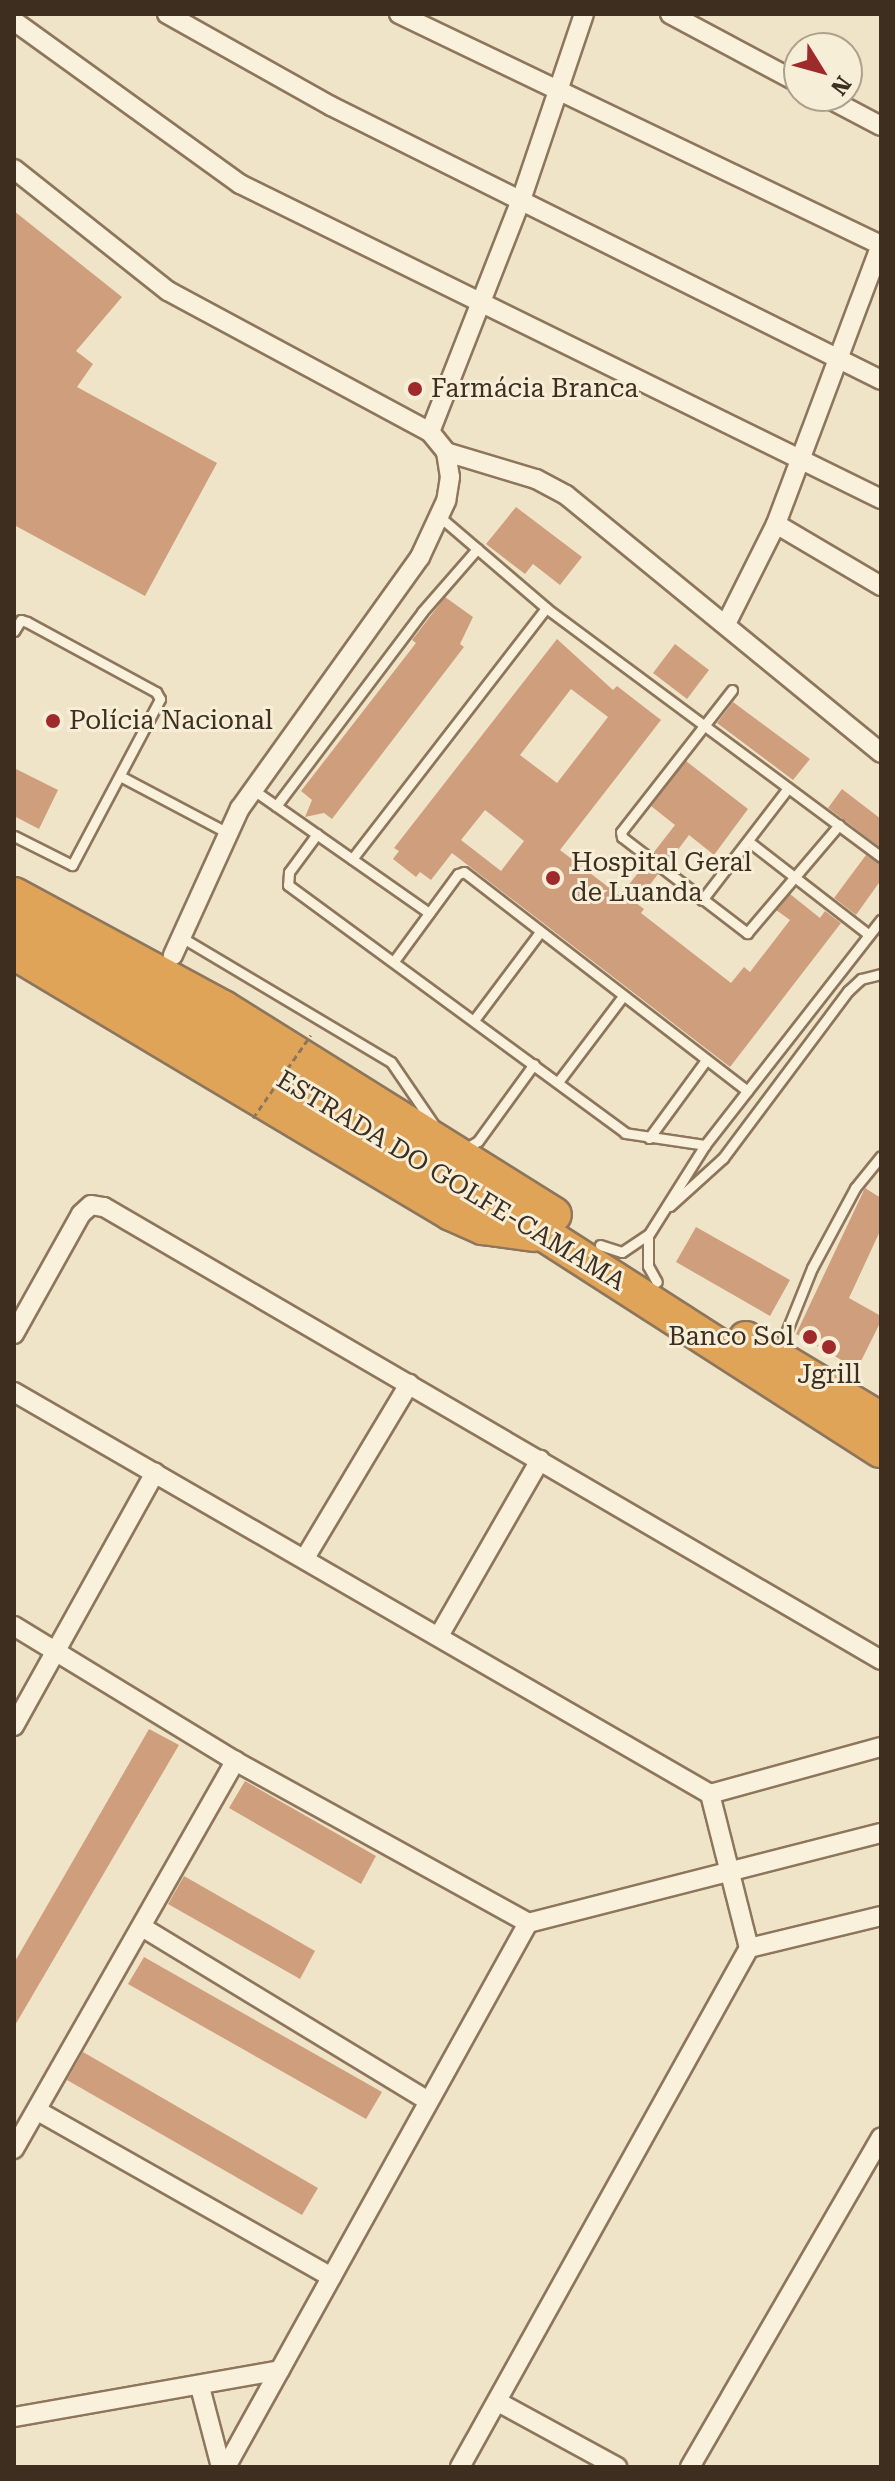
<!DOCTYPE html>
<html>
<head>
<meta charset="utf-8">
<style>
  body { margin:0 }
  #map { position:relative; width:895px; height:2481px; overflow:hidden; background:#f0e4c8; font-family:"Roboto Serif",serif }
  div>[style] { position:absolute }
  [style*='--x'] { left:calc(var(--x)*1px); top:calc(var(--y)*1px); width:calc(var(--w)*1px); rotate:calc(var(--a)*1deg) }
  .building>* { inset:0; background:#cf9f7d }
  .roads { filter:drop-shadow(2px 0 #8d765c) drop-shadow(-2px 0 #8d765c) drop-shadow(0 2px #8d765c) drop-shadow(0 -2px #8d765c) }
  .lane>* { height:9px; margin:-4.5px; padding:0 4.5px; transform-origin:4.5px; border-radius:4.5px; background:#faf1dc }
  .street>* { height:18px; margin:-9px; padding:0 9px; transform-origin:9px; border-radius:9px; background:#faf1dc }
  .highway>* { height:34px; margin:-17px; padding:0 17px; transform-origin:17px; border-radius:17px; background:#e0a458 }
  .path-bridge>* { height:3px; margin-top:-1.5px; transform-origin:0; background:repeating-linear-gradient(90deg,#8d765c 0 6px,transparent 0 10px) }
  .dots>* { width:22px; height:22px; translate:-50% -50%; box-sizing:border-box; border:4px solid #f7eed8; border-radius:50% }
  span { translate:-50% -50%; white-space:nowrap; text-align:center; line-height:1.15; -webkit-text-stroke:6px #f7eed8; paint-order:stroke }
  .poi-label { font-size:26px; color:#3d2e20 }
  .left { translate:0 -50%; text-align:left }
  .right { translate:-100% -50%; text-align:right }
  .street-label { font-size:26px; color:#3d2e20 }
  .frame { position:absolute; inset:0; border:16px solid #3d2e20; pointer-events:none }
  .north { position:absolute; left:783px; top:32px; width:80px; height:80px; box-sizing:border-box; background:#f7eed8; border:2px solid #ada18e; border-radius:50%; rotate:127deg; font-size:22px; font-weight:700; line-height:32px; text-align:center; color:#3d2e20 }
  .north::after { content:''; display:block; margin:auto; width:28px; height:36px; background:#9e2a2b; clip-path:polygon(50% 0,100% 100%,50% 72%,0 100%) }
</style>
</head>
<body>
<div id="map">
  <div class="building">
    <div style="clip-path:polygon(14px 211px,122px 297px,76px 351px,93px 364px,77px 387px,217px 463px,145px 596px,14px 525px)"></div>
    <div style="clip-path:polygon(516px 507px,582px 557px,560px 585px,533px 564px,525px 574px,486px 544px)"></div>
    <div style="clip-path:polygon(445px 597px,473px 617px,460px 644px,464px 647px,332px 819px,324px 813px,305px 817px,312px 800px,301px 791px,416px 643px,412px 640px)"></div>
    <div style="clip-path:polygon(evenodd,557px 639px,613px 690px,617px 686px,661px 720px,560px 850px,620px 896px,645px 864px,658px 874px,636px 903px,644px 909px,641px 913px,731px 983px,744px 967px,750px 972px,790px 920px,776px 910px,790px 894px,820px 918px,825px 911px,841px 923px,730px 1067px,452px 853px,431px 880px,420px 872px,416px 877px,393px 859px,399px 851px,394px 848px,557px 639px,571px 689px,608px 717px,557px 783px,520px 755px,571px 689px,557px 639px,485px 810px,524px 841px,501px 871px,461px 840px,485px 810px)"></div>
    <div style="clip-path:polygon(675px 644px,709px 670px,687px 699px,653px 673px)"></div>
    <div style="clip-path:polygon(733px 702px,810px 759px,793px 780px,717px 723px)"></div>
    <div style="clip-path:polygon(686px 761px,748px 809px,714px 855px,689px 835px,668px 863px,654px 852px,675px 825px,651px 806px)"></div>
    <div style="clip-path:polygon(14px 768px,58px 790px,39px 829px,14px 816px)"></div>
    <div style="clip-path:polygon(842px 789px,881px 819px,881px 848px,828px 808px)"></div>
    <div style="clip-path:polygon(866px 855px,881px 864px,881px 880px,856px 915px,834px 898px)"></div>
    <div style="clip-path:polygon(865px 1188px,881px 1198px,881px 1229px,849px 1298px,881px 1316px,881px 1321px,857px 1369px,796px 1334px)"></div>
    <div style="clip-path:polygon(696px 1227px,790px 1280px,770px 1316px,676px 1262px)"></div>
    <div style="clip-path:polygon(149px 1729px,179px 1745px,14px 2027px,14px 1963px)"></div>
    <div style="clip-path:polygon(245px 1781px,376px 1856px,361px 1884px,229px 1808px)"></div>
    <div style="clip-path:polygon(184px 1876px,315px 1951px,300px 1979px,168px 1904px)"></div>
    <div style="clip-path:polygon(144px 1957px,382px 2092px,366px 2119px,128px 1984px)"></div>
    <div style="clip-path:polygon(83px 2052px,318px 2188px,302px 2215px,67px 2080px)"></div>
  </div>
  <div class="roads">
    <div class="lane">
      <div style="--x:440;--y:517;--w:140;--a:40.6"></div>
      <div style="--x:14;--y:631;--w:13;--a:-58"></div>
      <div style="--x:21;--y:620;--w:6;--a:18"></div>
      <div style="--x:27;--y:622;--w:147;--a:28.5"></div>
      <div style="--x:156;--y:692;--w:8;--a:60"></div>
      <div style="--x:160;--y:699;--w:188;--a:117.9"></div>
      <div style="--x:72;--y:865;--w:65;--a:-153.4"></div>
      <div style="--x:732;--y:690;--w:180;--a:128"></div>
      <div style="--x:621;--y:832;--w:5;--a:79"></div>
      <div style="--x:622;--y:837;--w:158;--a:37.5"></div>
      <div style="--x:747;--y:933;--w:142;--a:-49.6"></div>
      <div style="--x:120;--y:776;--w:122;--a:27.8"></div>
      <div style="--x:252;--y:789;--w:216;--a:35"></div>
      <div style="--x:276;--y:806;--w:243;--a:-53"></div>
      <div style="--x:422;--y:612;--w:84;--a:-48.9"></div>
      <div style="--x:317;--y:834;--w:47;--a:126.4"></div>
      <div style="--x:289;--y:872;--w:13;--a:94"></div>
      <div style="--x:288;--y:885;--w:418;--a:36.3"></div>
      <div style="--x:625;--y:1133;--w:81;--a:8.5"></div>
      <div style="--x:748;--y:841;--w:153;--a:37.8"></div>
      <div style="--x:352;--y:859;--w:317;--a:-52.3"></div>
      <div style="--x:546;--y:608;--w:417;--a:36.6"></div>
      <div style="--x:702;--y:900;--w:141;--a:-52.5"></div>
      <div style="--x:181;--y:937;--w:244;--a:30.8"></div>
      <div style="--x:391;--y:1062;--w:76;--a:55.7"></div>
      <div style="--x:394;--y:961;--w:108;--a:-53.7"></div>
      <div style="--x:458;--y:874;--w:6;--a:-18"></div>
      <div style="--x:464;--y:872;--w:358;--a:37.7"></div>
      <div style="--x:474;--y:1020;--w:110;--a:-53.1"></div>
      <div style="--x:558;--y:1082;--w:108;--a:-52.9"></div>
      <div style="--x:649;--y:1138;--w:97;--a:-53.8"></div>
      <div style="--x:463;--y:1150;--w:17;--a:-31"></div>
      <div style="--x:478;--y:1141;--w:95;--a:-54"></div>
      <div style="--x:670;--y:1206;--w:72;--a:-42.2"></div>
      <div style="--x:723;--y:1158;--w:209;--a:-53.2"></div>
      <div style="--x:848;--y:991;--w:18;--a:-43"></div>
      <div style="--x:861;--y:979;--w:21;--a:-14"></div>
      <div style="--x:648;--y:1236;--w:30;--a:90"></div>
      <div style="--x:648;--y:1266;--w:18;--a:61"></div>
      <div style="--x:600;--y:1245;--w:23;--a:18"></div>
      <div style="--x:622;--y:1252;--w:32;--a:-34"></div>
      <div style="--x:649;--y:1234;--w:105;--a:-57.8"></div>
      <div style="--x:705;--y:1145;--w:286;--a:-52"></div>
      <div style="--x:779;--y:1350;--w:88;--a:-68.1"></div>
      <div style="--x:812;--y:1268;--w:91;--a:-61.7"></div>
      <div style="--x:855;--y:1188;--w:41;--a:-50.9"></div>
    </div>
    <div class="street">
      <div style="--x:167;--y:14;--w:188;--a:29.3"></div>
      <div style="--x:331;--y:106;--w:614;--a:26.48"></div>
      <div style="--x:399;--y:14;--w:534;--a:25.61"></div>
      <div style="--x:670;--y:14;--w:146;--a:28.1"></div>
      <div style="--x:14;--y:21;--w:279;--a:35.8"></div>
      <div style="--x:240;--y:184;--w:714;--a:26.17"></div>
      <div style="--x:824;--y:96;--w:64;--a:27.8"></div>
      <div style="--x:14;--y:169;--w:196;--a:38.4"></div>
      <div style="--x:168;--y:291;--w:298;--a:28.3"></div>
      <div style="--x:430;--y:432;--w:26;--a:51"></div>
      <div style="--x:446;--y:452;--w:25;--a:81"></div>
      <div style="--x:450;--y:477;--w:24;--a:99"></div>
      <div style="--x:446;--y:501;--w:62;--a:114.9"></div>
      <div style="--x:420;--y:557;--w:309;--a:125.6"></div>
      <div style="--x:240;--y:808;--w:162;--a:114.5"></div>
      <div style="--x:430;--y:432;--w:249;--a:-68.6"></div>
      <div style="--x:521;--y:200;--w:196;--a:-71.3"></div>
      <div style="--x:446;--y:452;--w:94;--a:16.7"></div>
      <div style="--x:536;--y:479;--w:34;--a:28"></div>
      <div style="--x:566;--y:495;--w:407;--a:39.3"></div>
      <div style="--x:776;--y:524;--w:122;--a:30.6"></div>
      <div style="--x:726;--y:624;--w:112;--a:-63.4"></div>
      <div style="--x:776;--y:524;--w:298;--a:-69.4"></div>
      <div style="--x:14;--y:1334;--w:137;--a:-60.8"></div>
      <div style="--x:81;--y:1214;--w:13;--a:-42"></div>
      <div style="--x:91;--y:1205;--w:13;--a:9"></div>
      <div style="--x:104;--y:1207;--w:899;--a:30.24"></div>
      <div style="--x:14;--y:1392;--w:804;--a:30.01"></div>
      <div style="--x:710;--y:1794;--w:159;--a:75.8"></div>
      <div style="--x:305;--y:1558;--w:203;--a:-59.1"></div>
      <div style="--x:14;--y:1626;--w:259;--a:31.4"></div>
      <div style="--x:235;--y:1761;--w:335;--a:28.9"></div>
      <div style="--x:440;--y:1634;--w:201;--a:-60.1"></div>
      <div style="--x:14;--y:1726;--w:290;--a:-60.9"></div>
      <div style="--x:710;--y:1794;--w:177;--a:-15.4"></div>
      <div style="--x:142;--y:1927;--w:333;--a:31.3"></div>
      <div style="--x:38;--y:2111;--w:337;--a:29.5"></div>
      <div style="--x:14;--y:2149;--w:447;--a:-60.3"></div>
      <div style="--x:200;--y:2387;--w:83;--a:75.3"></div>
      <div style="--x:498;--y:2402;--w:136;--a:28.6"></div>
      <div style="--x:14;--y:2417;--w:270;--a:-10"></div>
      <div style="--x:226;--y:2467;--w:622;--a:-60.96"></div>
      <div style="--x:528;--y:1923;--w:364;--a:-14.3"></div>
      <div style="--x:460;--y:2467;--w:594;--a:-60.89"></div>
      <div style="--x:749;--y:1948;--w:136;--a:-13.6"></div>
      <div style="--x:690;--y:2467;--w:381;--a:-59.9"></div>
    </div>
    <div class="highway">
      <div style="--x:14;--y:895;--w:238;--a:28.4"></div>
      <div style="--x:223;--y:1008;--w:390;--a:32"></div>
      <div style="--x:14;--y:923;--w:166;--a:28.7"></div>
      <div style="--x:160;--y:1003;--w:448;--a:31"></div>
      <div style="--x:544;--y:1234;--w:400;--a:32.7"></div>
      <div style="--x:14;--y:952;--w:509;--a:30.85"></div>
      <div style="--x:451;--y:1213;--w:35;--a:24"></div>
      <div style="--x:483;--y:1227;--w:51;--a:7.8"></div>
      <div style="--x:746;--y:1339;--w:157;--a:31"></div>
    </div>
  </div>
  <div class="path-bridge">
    <div style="--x:253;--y:1118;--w:101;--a:-55.1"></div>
  </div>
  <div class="dots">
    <div style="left:415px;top:389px;background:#9e2a2b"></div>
    <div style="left:53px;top:721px;background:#9e2a2b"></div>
    <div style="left:553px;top:878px;background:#9e2a2b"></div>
    <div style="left:810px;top:1337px;background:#9e2a2b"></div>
    <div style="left:829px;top:1347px;background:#9e2a2b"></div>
  </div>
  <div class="poi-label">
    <span class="left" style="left:431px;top:389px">Farmácia Branca</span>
    <span class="left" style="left:69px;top:721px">Polícia Nacional</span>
    <span class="left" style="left:571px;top:878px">Hospital Geral<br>de Luanda</span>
    <span class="right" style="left:794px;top:1337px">Banco Sol</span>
    <span style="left:829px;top:1375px">Jgrill</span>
  </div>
  <div class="street-label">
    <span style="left:451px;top:1181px;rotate:31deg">ESTRADA DO GOLFE-CAMAMA</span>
  </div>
  <div class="frame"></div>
  <div class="north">N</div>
</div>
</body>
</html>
